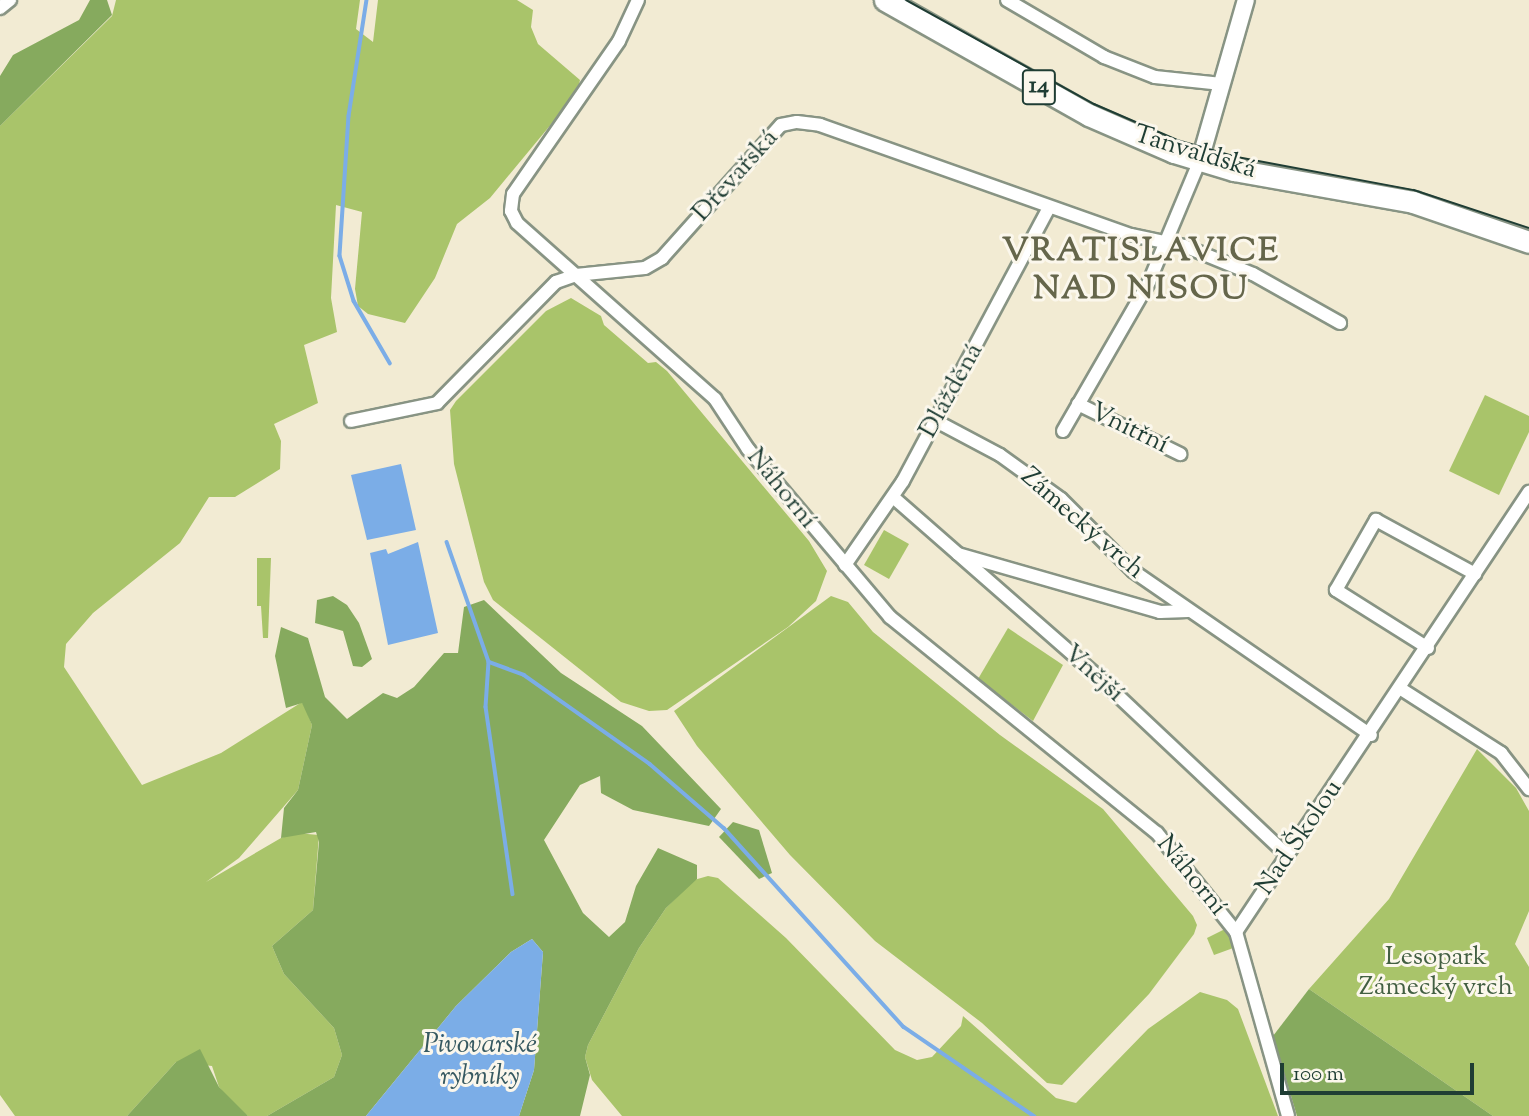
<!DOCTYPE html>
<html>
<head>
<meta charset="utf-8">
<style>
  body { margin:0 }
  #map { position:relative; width:1529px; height:1116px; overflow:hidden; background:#f2ebd3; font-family:"Sorts Mill Goudy",serif }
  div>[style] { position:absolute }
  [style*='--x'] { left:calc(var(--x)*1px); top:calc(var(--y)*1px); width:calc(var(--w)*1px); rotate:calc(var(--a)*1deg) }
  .green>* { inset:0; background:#a9c46a }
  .forest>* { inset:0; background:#86aa5e }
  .water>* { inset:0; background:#7bade7 }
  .stream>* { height:3.5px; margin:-1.75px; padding:0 1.75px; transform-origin:1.75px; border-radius:1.75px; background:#7bade7 }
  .roads { filter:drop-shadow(2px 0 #889484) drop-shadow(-2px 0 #889484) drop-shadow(0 2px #889484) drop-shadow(0 -2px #889484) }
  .minor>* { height:12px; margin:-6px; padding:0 6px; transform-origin:6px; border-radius:6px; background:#fff }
  .tertiary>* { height:16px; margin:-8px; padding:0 8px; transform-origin:8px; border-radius:8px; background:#fff }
  .primary>* { height:21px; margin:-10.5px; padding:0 10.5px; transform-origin:10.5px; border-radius:10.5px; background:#fff }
  .tram>* { height:2px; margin:-1px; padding:0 1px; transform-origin:1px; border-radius:1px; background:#1f3d34 }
  span { translate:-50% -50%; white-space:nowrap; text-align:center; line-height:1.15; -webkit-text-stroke:6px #fbf7ec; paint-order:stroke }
  .shield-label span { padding:2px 5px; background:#fbf7ec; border:2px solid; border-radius:5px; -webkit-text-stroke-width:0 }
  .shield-label { font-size:24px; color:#1f3d34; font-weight:700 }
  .street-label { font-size:26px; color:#1f3d34 }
  .park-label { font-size:26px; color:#425f42 }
  .water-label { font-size:28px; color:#365961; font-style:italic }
  .district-label { font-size:33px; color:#65664b; font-weight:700; letter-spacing:2px }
  .scale { position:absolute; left:1280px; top:1063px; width:194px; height:32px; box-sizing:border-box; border:4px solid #1f3d34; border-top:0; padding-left:9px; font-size:21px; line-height:24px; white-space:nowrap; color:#1f3d34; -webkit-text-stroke:5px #fbf7ec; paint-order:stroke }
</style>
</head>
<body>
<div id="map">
  <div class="green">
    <div style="clip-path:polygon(116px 0,360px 0,356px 29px,373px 42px,378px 0,517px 0,533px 10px,531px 27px,538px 44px,580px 80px,577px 93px,490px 198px,457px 224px,435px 278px,405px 323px,368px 314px,358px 306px,355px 289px,362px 212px,336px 205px,331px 298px,337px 332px,304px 345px,318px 403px,274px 424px,281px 441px,280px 469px,235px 497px,209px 497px,180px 543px,93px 613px,66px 644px,64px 667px,142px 785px,221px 753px,302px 702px,307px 712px,312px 725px,298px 790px,239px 858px,206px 882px,281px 838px,296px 833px,319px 835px,313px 910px,272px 946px,284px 974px,334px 1028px,342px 1055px,334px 1077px,267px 1116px,248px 1116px,235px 1107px,219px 1087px,212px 1066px,176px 1062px,127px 1116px,15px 1116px,0 1095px,0 126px,112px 16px)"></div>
    <div style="clip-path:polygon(571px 298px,601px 316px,604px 325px,648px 363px,656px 362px,667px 371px,809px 541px,827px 571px,816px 601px,788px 627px,667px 710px,649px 711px,621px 702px,493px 600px,484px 582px,454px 464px,450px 410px,456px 401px,546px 311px)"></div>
    <div style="clip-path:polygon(1485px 395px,1529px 416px,1529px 432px,1499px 495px,1449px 471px)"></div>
    <div style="clip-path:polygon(884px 530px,909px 544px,889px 579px,864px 565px)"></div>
    <div style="clip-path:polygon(257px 558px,271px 558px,268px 638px,263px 638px,261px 606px,257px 606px)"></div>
    <div style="clip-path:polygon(831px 596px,848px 602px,873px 632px,1000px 735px,1103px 809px,1193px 916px,1197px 925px,1194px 934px,1149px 994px,1062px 1085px,1047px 1083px,982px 1023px,875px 941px,790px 855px,697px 746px,674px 711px)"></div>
    <div style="clip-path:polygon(1008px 628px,1063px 665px,1033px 721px,978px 679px)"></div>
    <div style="clip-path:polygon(1477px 749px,1516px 788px,1529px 811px,1529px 911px,1515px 944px,1529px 967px,1529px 1116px,1493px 1116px,1309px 989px,1389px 899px)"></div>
    <div style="clip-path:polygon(708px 876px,718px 878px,786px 938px,895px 1050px,917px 1060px,932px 1057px,961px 1026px,963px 1016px,1056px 1098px,1076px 1103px,1148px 1029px,1200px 992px,1227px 1000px,1238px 1009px,1278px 1116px,622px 1116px,592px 1080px,585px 1057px,588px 1045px,639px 948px,666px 908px,694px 880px)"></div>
    <div style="clip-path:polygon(1231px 926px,1236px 947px,1214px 955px,1207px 938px)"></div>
  </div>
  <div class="forest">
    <div style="clip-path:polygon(90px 0,107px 0,112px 15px,0 126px,0 76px,13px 55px,79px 20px)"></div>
    <div style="clip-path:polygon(333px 596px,347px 605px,359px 623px,372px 659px,362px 667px,353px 666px,343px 631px,315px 623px,317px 600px)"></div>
    <div style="clip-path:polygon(484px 600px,561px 673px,642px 726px,721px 809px,709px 826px,633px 810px,601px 793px,600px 776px,580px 785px,544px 840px,583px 913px,609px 937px,625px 922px,636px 886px,658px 848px,697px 865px,697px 879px,666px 908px,639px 948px,588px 1045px,585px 1057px,590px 1075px,580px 1116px,519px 1116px,534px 1070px,543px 952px,532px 939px,511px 952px,456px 1006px,366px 1116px,267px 1116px,334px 1077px,342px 1055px,334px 1028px,284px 974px,272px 946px,313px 910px,319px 842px,316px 832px,281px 838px,284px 808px,298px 790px,312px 725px,302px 703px,286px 708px,275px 656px,281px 627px,308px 638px,325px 697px,347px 719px,383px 693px,397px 698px,414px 687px,444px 653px,458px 653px,464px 607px)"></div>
    <div style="clip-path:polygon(733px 822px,759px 830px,772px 873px,759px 879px,719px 837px)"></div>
    <div style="clip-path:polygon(1309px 989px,1493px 1116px,1297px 1116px,1273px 1036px)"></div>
    <div style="clip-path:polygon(200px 1049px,219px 1087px,248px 1116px,127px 1116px,176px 1062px)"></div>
  </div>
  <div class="water">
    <div style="clip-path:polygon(401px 464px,416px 530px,367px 540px,351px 475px)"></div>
    <div style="clip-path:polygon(418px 542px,438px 633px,388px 645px,370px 553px,386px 549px,388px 554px)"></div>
    <div style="clip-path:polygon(532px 939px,543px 952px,534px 1070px,519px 1116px,366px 1116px,456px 1006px,511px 952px)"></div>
  </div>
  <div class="stream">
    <div style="--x:367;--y:0;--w:117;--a:98.8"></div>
    <div style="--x:349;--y:116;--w:140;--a:93.7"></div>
    <div style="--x:340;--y:256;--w:47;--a:72.7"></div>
    <div style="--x:354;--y:301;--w:72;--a:59.9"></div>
    <div style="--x:447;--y:542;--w:127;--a:70.7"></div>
    <div style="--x:489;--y:662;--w:45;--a:93.8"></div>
    <div style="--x:486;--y:707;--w:189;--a:81.8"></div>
    <div style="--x:489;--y:662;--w:37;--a:20"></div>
    <div style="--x:524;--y:675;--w:154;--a:35.2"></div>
    <div style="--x:650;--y:764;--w:98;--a:40.9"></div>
    <div style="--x:724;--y:828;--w:268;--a:47.9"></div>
    <div style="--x:904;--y:1027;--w:158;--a:34.4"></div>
  </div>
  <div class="roads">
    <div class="minor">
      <div style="--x:638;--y:0;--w:45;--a:114.9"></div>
      <div style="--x:619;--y:41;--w:186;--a:124.7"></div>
      <div style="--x:513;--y:194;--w:17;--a:97"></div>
      <div style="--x:511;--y:211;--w:13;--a:63"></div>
      <div style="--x:517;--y:223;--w:265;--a:41.6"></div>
      <div style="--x:715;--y:399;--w:60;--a:56.6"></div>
      <div style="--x:748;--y:449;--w:220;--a:49.8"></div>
      <div style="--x:890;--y:617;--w:343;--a:39"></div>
      <div style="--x:1157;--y:833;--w:127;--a:51.4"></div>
      <div style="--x:1236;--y:932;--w:191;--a:74.2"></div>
      <div style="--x:1007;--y:0;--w:113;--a:30.4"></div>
      <div style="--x:1104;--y:57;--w:55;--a:21.4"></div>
      <div style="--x:1155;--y:77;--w:67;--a:6"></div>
      <div style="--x:0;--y:8;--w:13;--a:-39"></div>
      <div style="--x:1078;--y:404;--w:114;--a:26.1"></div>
      <div style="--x:351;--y:421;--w:88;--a:-11.8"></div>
      <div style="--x:437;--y:403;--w:170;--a:-45.5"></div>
      <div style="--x:556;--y:282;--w:21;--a:-19"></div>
      <div style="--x:576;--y:275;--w:69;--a:-5.8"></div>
      <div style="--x:645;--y:268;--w:20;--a:-30"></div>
      <div style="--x:662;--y:258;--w:178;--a:-48.2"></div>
      <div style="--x:781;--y:125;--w:16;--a:-11"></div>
      <div style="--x:797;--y:122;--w:23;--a:7"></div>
      <div style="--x:820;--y:125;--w:330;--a:19.5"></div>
      <div style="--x:1131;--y:235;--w:54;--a:11.7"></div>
      <div style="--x:1184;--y:246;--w:74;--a:22.1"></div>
      <div style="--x:1253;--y:274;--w:100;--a:29.4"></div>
      <div style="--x:936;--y:421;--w:72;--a:28"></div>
      <div style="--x:1000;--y:455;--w:75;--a:35.8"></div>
      <div style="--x:1061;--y:499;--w:102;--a:45"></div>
      <div style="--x:1133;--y:571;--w:289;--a:34.6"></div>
      <div style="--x:1063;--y:431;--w:172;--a:-60"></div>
      <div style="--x:1149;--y:282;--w:132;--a:-67.3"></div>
      <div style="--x:893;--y:497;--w:269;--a:41.2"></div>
      <div style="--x:1095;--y:674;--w:265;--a:43.3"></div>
      <div style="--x:958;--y:554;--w:210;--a:16"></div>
      <div style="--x:1160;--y:612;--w:28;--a:-2"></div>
      <div style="--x:845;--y:565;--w:102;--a:-55.4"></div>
      <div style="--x:903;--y:481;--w:308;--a:-61.9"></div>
      <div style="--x:1428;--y:648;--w:109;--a:-147.8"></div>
      <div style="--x:1336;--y:590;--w:81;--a:-60.3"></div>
      <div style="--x:1376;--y:520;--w:113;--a:28.6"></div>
      <div style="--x:1401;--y:689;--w:119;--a:32.6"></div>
      <div style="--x:1501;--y:753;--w:46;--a:52.1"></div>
      <div style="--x:1236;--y:932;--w:529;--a:-56.34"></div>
    </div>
    <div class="tertiary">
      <div style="--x:1200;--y:160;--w:166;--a:-74"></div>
    </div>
    <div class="primary">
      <div style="--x:885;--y:0;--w:234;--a:29.4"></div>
      <div style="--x:1089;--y:115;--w:93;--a:23.5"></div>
      <div style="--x:1174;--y:152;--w:63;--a:16.7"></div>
      <div style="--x:1234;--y:170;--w:182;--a:10.1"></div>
      <div style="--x:1413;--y:202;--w:123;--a:19"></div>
    </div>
  </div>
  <div class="tram">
    <div style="--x:906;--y:0;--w:215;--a:29"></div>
    <div style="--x:1094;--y:104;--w:90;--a:23.4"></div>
    <div style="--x:1177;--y:140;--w:62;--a:15.8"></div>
    <div style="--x:1237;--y:157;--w:180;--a:10.6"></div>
    <div style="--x:1414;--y:190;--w:121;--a:18.3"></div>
  </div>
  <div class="shield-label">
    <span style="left:1039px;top:87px">14</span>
  </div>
  <div class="street-label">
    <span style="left:1195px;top:153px;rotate:17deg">Tanvaldská</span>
    <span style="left:736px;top:176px;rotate:-48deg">Dřevařská</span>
    <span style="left:952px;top:391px;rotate:-61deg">Dlážděná</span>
    <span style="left:1129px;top:429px;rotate:26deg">Vnitřní</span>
    <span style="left:781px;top:489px;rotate:51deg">Náhorní</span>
    <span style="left:1082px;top:524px;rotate:41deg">Zámecký vrch</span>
    <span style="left:1093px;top:674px;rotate:42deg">Vnější</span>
    <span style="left:1300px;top:838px;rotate:-56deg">Nad Školou</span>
    <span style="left:1191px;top:876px;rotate:51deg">Náhorní</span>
  </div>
  <div class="park-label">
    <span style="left:1436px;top:973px">Lesopark<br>Zámecký vrch</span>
  </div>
  <div class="water-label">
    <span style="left:480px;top:1061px">Pivovarské<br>rybníky</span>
  </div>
  <div class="district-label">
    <span style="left:1141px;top:272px">VRATISLAVICE<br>NAD NISOU</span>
  </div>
  <div class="scale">100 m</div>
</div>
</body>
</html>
